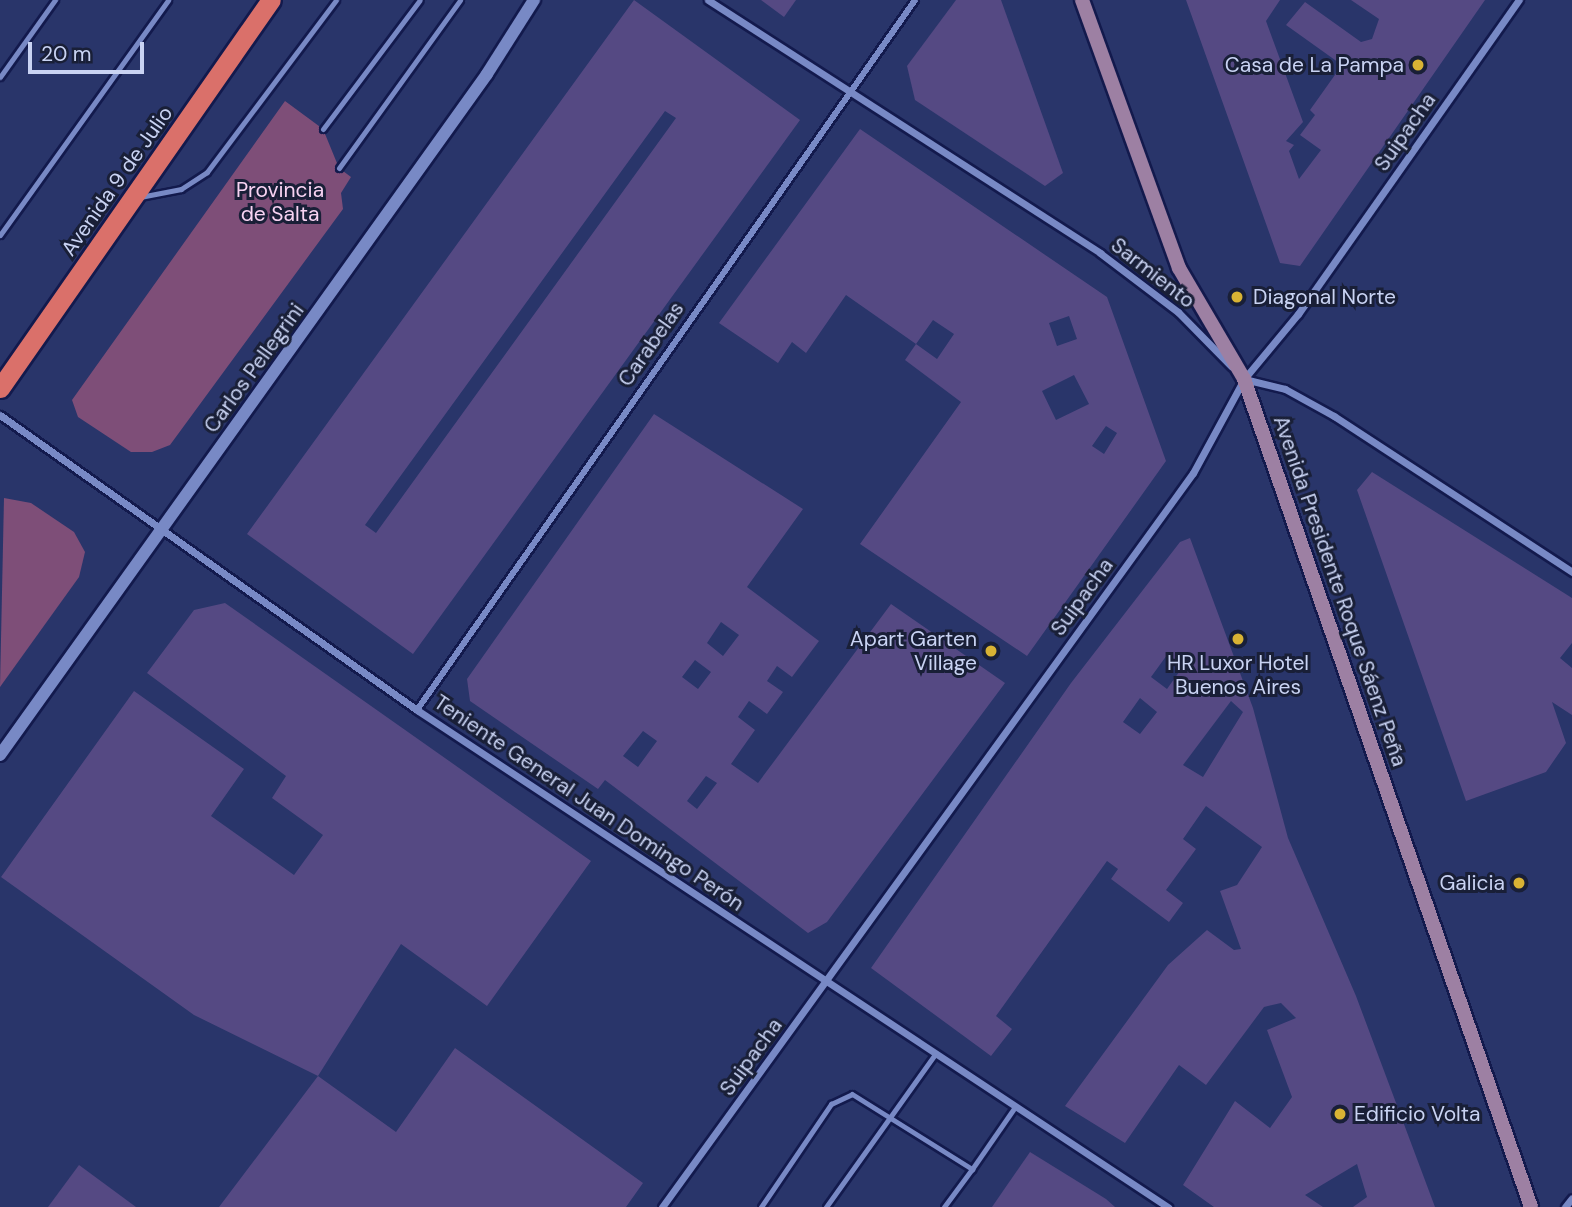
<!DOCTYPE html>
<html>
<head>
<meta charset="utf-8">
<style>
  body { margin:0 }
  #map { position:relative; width:1572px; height:1207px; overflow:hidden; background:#29356a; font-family:"DM Sans",sans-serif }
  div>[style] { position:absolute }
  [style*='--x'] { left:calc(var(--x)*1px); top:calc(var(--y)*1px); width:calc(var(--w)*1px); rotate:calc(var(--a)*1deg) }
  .green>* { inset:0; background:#7e4e78 }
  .building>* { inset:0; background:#554983 }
  .roads { filter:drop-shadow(2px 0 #131a4d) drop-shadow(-2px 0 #131a4d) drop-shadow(0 2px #131a4d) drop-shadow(0 -2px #131a4d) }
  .service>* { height:5px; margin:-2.5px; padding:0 2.5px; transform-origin:2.5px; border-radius:2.5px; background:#7889c5 }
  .pedestrian>* { height:6px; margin:-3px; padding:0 3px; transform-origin:3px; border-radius:3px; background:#7889c5 }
  .minor>* { height:7px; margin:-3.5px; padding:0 3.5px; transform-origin:3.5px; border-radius:3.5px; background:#7889c5 }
  .tertiary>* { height:12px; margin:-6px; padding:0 6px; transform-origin:6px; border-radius:6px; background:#7889c5 }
  .secondary>* { height:14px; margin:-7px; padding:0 7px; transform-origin:7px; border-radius:7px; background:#9d80a3 }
  .trunk>* { height:19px; margin:-9.5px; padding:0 9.5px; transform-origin:9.5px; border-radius:9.5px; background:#da706a }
  .dots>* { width:19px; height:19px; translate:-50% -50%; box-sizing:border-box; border:4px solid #191f37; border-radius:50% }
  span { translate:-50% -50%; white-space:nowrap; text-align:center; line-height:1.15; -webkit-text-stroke:6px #191f37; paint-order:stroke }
  .poi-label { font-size:21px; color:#c9d3f3 }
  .right { translate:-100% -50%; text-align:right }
  .left { translate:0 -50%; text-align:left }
  .street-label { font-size:21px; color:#c9d3f3 }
  .park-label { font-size:21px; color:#f8d3f2 }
  .scale { position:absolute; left:28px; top:42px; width:116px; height:32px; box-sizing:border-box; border:4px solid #c9d3f3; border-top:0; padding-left:9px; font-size:21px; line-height:24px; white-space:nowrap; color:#c9d3f3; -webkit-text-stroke:5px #191f37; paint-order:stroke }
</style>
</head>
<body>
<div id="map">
  <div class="green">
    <div style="clip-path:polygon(285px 101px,323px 129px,339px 168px,351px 177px,341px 193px,343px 209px,170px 445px,152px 452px,131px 452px,78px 417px,72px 400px)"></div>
    <div style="clip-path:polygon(4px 498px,31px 503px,74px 532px,85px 552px,79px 577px,0 687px)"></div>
  </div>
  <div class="building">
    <div style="clip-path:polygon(evenodd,634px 0,800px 120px,413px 654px,247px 534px,634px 0,665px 111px,676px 118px,376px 533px,365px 525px,665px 111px)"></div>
    <div style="clip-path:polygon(761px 0,796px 0,784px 17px)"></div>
    <div style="clip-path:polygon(956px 0,1001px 0,1063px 173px,1045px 186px,915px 100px,907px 66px)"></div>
    <div style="clip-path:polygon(1186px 0,1280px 0,1266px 21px,1303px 122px,1286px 141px,1294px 145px,1289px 151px,1299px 179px,1321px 150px,1300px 135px,1315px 115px,1310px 110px,1342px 65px,1286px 25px,1305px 2px,1361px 42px,1372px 39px,1379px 19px,1351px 0,1485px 0,1300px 266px,1280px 263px)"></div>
    <div style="clip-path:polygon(evenodd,860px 129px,1107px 297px,1166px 461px,1027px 656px,860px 544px,961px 402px,905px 360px,916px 344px,937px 359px,954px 334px,933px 320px,916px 344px,846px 295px,806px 353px,792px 342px,778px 363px,719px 323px,860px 129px,1069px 316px,1077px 339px,1057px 346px,1049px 323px,1069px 316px,860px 129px,1074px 375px,1089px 404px,1056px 420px,1042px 391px,1074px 375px,860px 129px,1106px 426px,1117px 433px,1104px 454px,1092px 446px,1106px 426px)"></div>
    <div style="clip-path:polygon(evenodd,654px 414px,803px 509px,747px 587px,819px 641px,792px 677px,777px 666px,767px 681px,783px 692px,767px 714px,749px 701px,738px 717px,755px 730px,731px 764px,758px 783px,891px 604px,1005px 683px,827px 922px,808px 933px,605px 780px,598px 789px,470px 701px,467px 679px,654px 414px,721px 622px,739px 635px,723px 656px,707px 643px,721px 622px,654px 414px,695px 660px,711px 672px,698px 689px,682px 677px,695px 660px,654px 414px,643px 731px,657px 741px,638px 767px,623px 756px,643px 731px,654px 414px,706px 776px,717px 783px,697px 809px,687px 801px,706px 776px)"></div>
    <div style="clip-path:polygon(1372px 472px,1572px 598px,1572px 643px,1560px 658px,1572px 668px,1572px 715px,1552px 702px,1566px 743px,1546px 772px,1466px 801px,1357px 490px)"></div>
    <div style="clip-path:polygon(evenodd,1190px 538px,1253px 708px,1288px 838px,1356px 996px,1435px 1207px,1353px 1207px,1367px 1197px,1357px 1164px,1305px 1195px,1323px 1207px,1214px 1207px,1183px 1185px,1235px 1101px,1270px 1128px,1292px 1097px,1267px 1030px,1296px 1018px,1281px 1003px,1264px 1007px,1206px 1085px,1179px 1065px,1125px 1143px,1065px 1106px,1168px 965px,1207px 930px,1234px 950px,1241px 949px,1220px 891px,1237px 885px,1262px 847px,1206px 806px,1183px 839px,1196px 849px,1166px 890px,1183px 903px,1169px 922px,1111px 879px,1118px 869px,1107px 861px,996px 1016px,1012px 1029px,991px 1056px,871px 968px,1071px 683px,1180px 542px,1190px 538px,1167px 655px,1184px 665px,1167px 689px,1151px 677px,1167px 655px,1190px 538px,1140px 698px,1157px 712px,1140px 734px,1123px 722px,1140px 698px,1190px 538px,1231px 701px,1243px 712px,1203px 777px,1183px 765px,1231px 701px)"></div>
    <div style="clip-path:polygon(225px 603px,591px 861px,487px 1006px,401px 944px,318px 1076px,194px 1015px,1px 877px,134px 691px,244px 769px,211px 816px,294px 875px,323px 835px,272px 798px,286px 776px,147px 673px,194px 610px)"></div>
    <div style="clip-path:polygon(455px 1048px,643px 1183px,626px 1207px,219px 1207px,318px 1076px,396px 1132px)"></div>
    <div style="clip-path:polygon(1030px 1152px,1106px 1199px,1115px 1207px,992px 1207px)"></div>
    <div style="clip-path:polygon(79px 1165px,136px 1207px,48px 1207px)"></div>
  </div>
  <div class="roads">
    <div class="service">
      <div style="--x:0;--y:77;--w:95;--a:-54.5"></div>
      <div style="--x:323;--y:129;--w:161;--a:-53.1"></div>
      <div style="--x:339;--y:168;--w:207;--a:-54.2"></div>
      <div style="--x:140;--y:197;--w:42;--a:-11"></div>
      <div style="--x:181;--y:189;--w:31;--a:-33"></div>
      <div style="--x:207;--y:172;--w:215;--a:-53.1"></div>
      <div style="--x:0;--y:235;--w:289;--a:-54.4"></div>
      <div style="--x:972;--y:1169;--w:75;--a:-55.3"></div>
      <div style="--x:761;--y:1207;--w:125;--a:-55.8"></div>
      <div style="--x:831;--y:1104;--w:23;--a:-25"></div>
      <div style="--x:852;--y:1094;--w:142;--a:32"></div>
      <div style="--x:972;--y:1169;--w:47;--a:126.4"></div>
      <div style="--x:826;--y:1207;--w:188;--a:-54.5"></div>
    </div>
    <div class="pedestrian">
      <div style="--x:417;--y:710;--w:867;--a:-54.95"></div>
    </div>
    <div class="minor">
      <div style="--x:708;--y:0;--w:467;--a:32.8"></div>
      <div style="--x:1100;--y:253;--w:98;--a:37.1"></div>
      <div style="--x:1178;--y:312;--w:76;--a:45.5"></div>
      <div style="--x:1244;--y:379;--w:42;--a:13.7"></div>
      <div style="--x:1285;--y:389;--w:56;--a:28.9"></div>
      <div style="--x:1334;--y:416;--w:285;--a:33.2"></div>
      <div style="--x:0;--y:415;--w:511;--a:35.28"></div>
      <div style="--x:417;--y:710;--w:901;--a:33.5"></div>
      <div style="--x:662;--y:1207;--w:906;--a:-54.12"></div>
      <div style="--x:1193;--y:473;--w:107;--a:-61.5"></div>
      <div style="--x:1244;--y:379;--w:85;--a:-50.3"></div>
      <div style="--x:1298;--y:314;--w:384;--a:-54.9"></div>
      <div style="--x:1565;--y:1207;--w:11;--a:-52"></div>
    </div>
    <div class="tertiary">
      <div style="--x:0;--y:755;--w:837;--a:-54.43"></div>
      <div style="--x:487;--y:74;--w:88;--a:-57.6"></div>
    </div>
    <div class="secondary">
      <div style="--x:1082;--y:0;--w:285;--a:70.1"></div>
      <div style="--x:1179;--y:268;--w:129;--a:59.6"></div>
      <div style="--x:1244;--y:379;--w:876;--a:70.88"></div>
    </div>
    <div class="trunk">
      <div style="--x:0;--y:388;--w:473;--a:-55.1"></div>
    </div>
  </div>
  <div class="dots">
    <div style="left:1418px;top:65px;background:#d9b334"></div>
    <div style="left:1237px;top:297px;background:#d9b334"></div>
    <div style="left:1238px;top:639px;background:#d9b334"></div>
    <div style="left:991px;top:651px;background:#d9b334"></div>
    <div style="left:1519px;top:883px;background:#d9b334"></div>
    <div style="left:1340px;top:1114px;background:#d9b334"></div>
  </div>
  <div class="poi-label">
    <span class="right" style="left:1404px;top:65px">Casa de La Pampa</span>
    <span class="left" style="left:1253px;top:297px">Diagonal Norte</span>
    <span class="right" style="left:977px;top:651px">Apart Garten<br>Village</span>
    <span style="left:1238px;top:675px">HR Luxor Hotel<br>Buenos Aires</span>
    <span class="right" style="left:1505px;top:883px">Galicia</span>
    <span class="left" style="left:1354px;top:1114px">Edificio Volta</span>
  </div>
  <div class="street-label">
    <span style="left:1405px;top:132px;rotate:-55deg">Suipacha</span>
    <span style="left:117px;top:181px;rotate:-55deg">Avenida 9 de Julio</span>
    <span style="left:1153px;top:273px;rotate:38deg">Sarmiento</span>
    <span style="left:651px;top:344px;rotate:-55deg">Carabelas</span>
    <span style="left:254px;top:368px;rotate:-54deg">Carlos Pellegrini</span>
    <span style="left:1340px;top:591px;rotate:71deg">Avenida Presidente Roque Sáenz Peña</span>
    <span style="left:1082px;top:597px;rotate:-54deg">Suipacha</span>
    <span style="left:589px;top:803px;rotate:34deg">Teniente General Juan Domingo Perón</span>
    <span style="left:751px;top:1057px;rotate:-54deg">Suipacha</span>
  </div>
  <div class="park-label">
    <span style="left:280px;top:202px">Provincia<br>de Salta</span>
  </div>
  <div class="scale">20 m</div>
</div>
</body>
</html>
